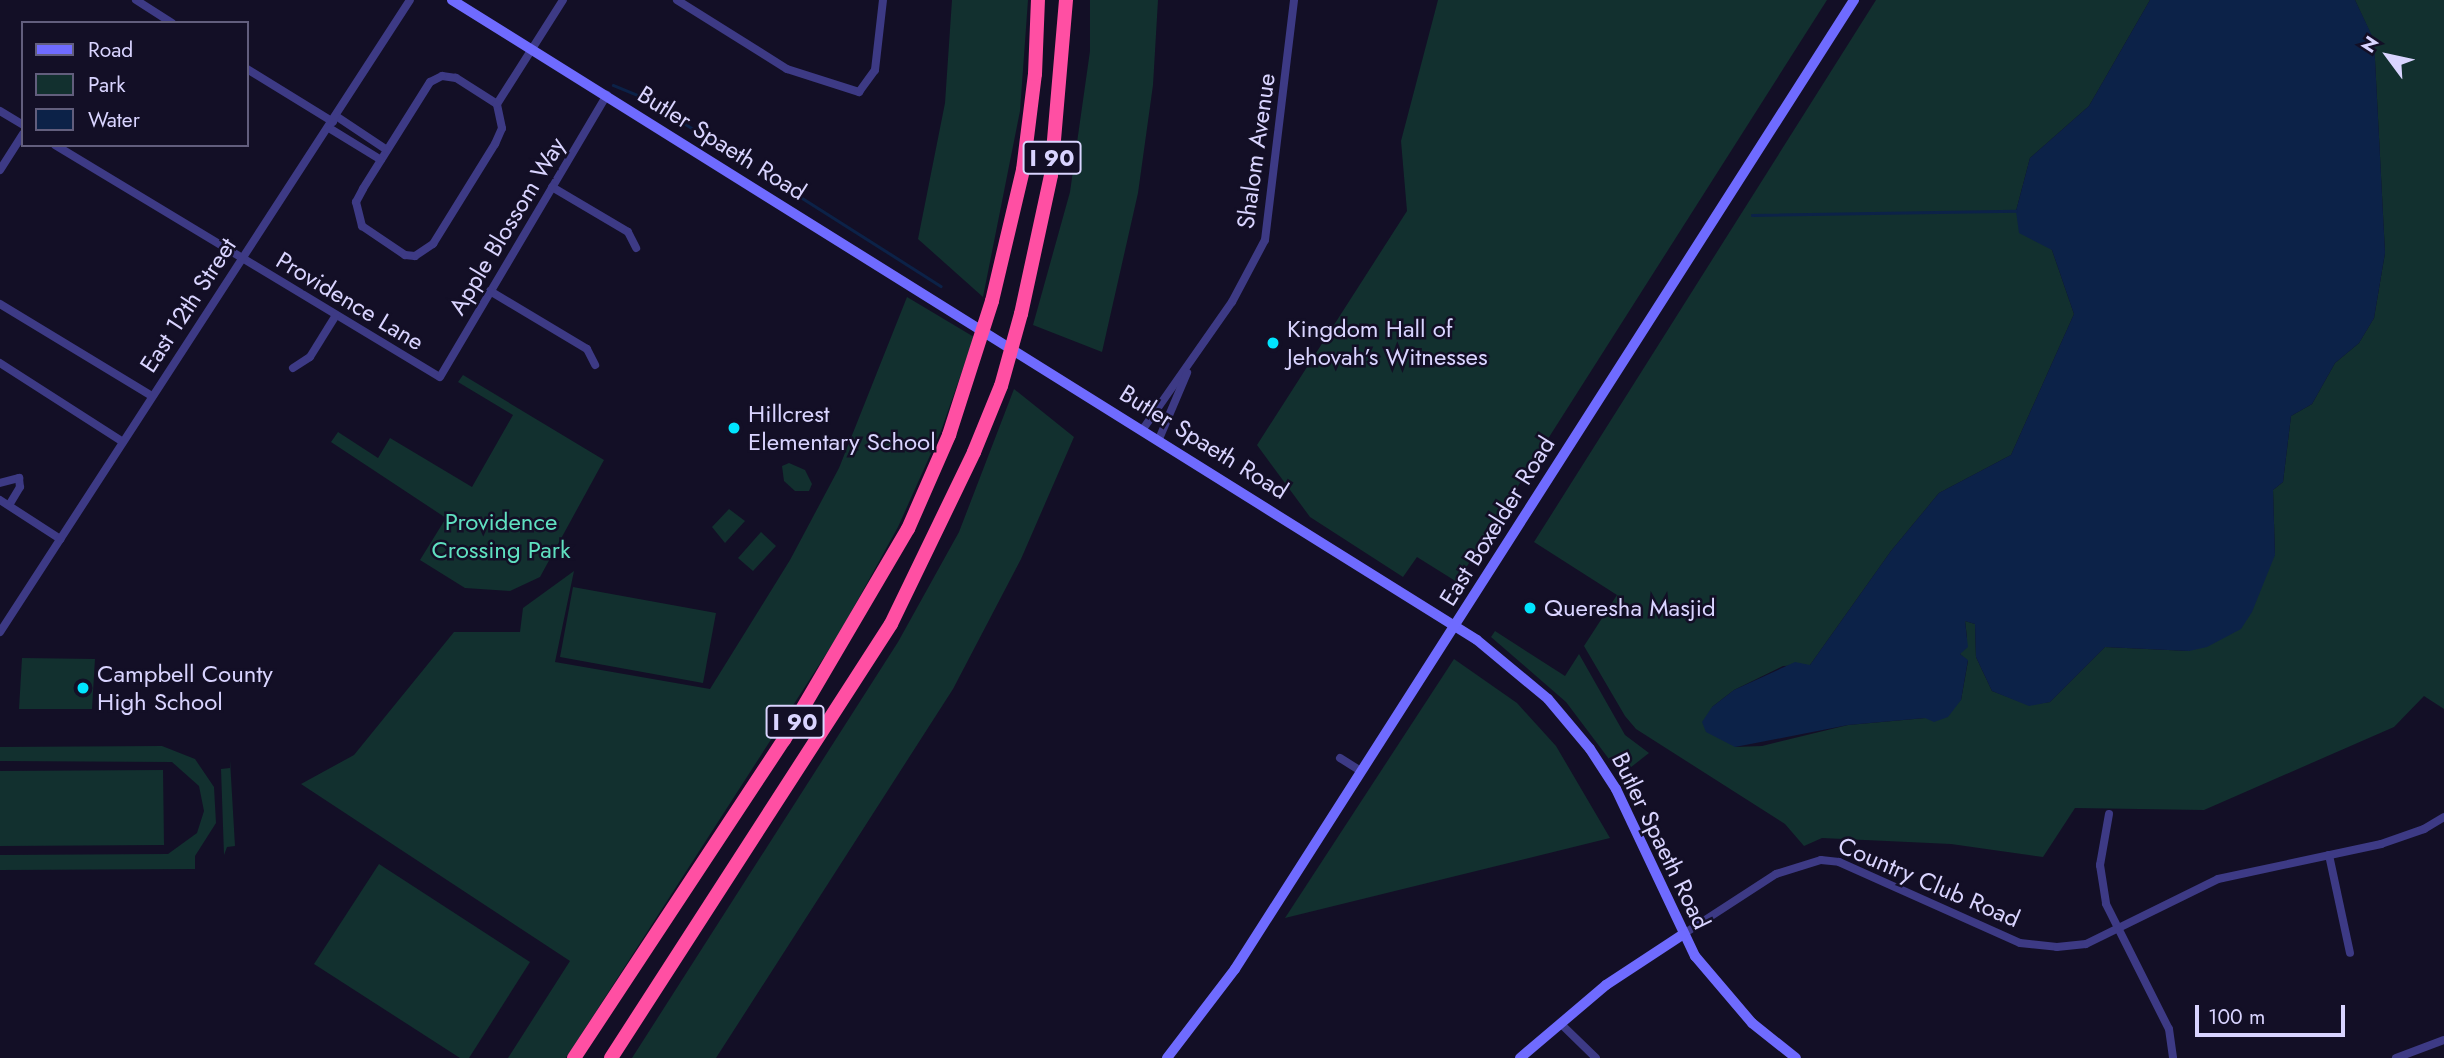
<!DOCTYPE html>
<html>
<head>
<meta charset="utf-8">
<style>
  body { margin:0 }
  #map { position:relative; width:2444px; height:1058px; overflow:hidden; background:#130f26; font-family:Jost,sans-serif }
  div>[style] { position:absolute }
  [style*='--x'] { left:calc(var(--x)*1px); top:calc(var(--y)*1px); width:calc(var(--w)*1px); rotate:calc(var(--a)*1deg) }
  .green>* { inset:0; background:#12302f }
  .water>* { inset:0; background:#0c2248 }
  .stream>* { height:2.5px; margin:-1.25px; padding:0 1.25px; transform-origin:1.25px; border-radius:1.25px; background:#0c2248 }
  .street>* { height:8px; margin:-4px; padding:0 4px; transform-origin:4px; border-radius:4px; background:#3d3a85 }
  .secondary>* { height:10px; margin:-5px; padding:0 5px; transform-origin:5px; border-radius:5px; background:#6f6bff }
  .highway>* { height:14px; margin:-7px; padding:0 7px; transform-origin:7px; border-radius:7px; background:#ff4fa3 }
  .dots>* { width:19px; height:19px; translate:-50% -50%; box-sizing:border-box; border:4px solid #130f26; border-radius:50% }
  span { translate:-50% -50%; white-space:nowrap; text-align:center; line-height:1.15; -webkit-text-stroke:5px #130f26; paint-order:stroke }
  .shield-label span { padding:2px 5px; background:#130f26; border:2px solid; border-radius:5px; -webkit-text-stroke-width:0 }
  .shield-label { font-size:23px; color:#d9d4ff; font-weight:700 }
  .street-label { font-size:24px; color:#d9d4ff }
  .poi-label { font-size:24px; color:#d9d4ff }
  .left { translate:0 -50%; text-align:left }
  .park-label { font-size:24px; color:#5fe0c0 }
  .legend { position:absolute; left:21px; top:21px; width:228px; height:126px; box-sizing:border-box; background:#130f26; border:2px solid #625e7d; margin:0; padding:9px 12px; list-style:none; font-size:21px; color:#d9d4ff }
  .legend li { display:flex; align-items:center; gap:14px; height:35px }
  .legend b { width:35px; border:2px solid #625e7d }
  .north { position:absolute; left:2353px; top:21px; width:70px; height:70px; -webkit-text-stroke:5px #130f26; paint-order:stroke; rotate:303deg; font-size:19px; font-weight:700; line-height:28px; text-align:center; color:#d9d4ff }
  .north::after { content:''; display:block; margin:auto; width:24px; height:32px; background:#d9d4ff; clip-path:polygon(50% 0,100% 100%,50% 72%,0 100%) }
  .scale { position:absolute; left:2195px; top:1005px; width:150px; height:32px; box-sizing:border-box; border:4px solid #d9d4ff; border-top:0; padding-left:9px; font-size:21px; line-height:24px; white-space:nowrap; color:#d9d4ff; -webkit-text-stroke:5px #130f26; paint-order:stroke }
</style>
</head>
<body>
<div id="map">
  <div class="green">
    <div style="clip-path:polygon(952px 0,1028px 0,1020px 111px,983px 297px,918px 239px,945px 103px)"></div>
    <div style="clip-path:polygon(1090px 0,1158px 0,1153px 85px,1138px 193px,1102px 352px,1033px 325px,1070px 192px,1090px 51px)"></div>
    <div style="clip-path:polygon(1438px 0,1827px 0,1457px 582px,1417px 557px,1403px 577px,1310px 517px,1257px 445px,1407px 211px,1401px 141px)"></div>
    <div style="clip-path:polygon(1876px 0,2150px 0,2089px 106px,2030px 158px,2016px 211px,2052px 250px,2074px 314px,2011px 455px,1939px 493px,1891px 551px,1810px 665px,1783px 666px,1734px 690px,1712px 707px,1735px 747px,1762px 746px,1848px 725px,1925px 718px,1961px 700px,1968px 661px,1960px 654px,1967px 637px,1965px 621px,1975px 624px,1976px 657px,1992px 691px,2029px 705px,2050px 702px,2105px 647px,2189px 651px,2275px 555px,2273px 490px,2283px 482px,2291px 416px,2312px 404px,2335px 363px,2359px 343px,2374px 318px,2385px 253px,2374px 41px,2355px 0,2444px 0,2444px 709px,2424px 696px,2394px 727px,2204px 810px,2075px 808px,2043px 857px,1951px 844px,1822px 838px,1804px 846px,1785px 824px,1636px 729px,1625px 716px,1584px 646px,1617px 595px,1534px 542px)"></div>
    <div style="clip-path:polygon(907px 297px,974px 337px,941px 431px,898px 527px,839px 634px,566px 1058px,508px 1058px,570px 961px,301px 784px,354px 755px,454px 632px,520px 632px,523px 608px,574px 571px,555px 662px,710px 689px,790px 560px,839px 468px)"></div>
    <div style="clip-path:polygon(463px 375px,604px 460px,540px 577px,510px 591px,465px 588px,420px 560px,446px 518px,331px 442px,338px 432px,378px 458px,390px 438px,472px 487px,513px 415px,458px 382px)"></div>
    <div style="clip-path:polygon(1014px 389px,1074px 437px,1021px 559px,953px 689px,716px 1058px,632px 1058px,898px 642px,959px 532px)"></div>
    <div style="clip-path:polygon(789px 463px,805px 470px,812px 484px,809px 491px,795px 491px,784px 481px,782px 466px)"></div>
    <div style="clip-path:polygon(729px 509px,745px 521px,725px 543px,712px 527px)"></div>
    <div style="clip-path:polygon(761px 532px,776px 546px,753px 571px,738px 558px)"></div>
    <div style="clip-path:polygon(573px 587px,716px 613px,703px 683px,560px 657px)"></div>
    <div style="clip-path:polygon(1495px 631px,1565px 676px,1579px 654px,1625px 735px,1649px 753px,1621px 775px,1566px 702px,1491px 637px)"></div>
    <div style="clip-path:polygon(22px 658px,95px 659px,92px 709px,19px 709px)"></div>
    <div style="clip-path:polygon(1454px 659px,1517px 703px,1556px 746px,1610px 838px,1285px 918px)"></div>
    <div style="clip-path:polygon(162px 746px,195px 759px,214px 787px,216px 823px,195px 856px,195px 869px,0 870px,0 855px,168px 854px,197px 833px,204px 811px,199px 786px,172px 762px,0 761px,0 747px)"></div>
    <div style="clip-path:polygon(230px 760px,235px 846px,227px 847px,224px 855px,221px 769px,230px 768px)"></div>
    <div style="clip-path:polygon(163px 770px,164px 845px,0 846px,0 771px)"></div>
    <div style="clip-path:polygon(379px 864px,530px 962px,469px 1058px,460px 1058px,314px 964px)"></div>
  </div>
  <div class="water">
    <div style="clip-path:polygon(2150px 0,2355px 0,2374px 40px,2385px 253px,2374px 318px,2359px 343px,2335px 363px,2312px 404px,2291px 416px,2283px 482px,2273px 490px,2275px 555px,2252px 612px,2241px 629px,2207px 647px,2189px 651px,2105px 647px,2050px 702px,2029px 706px,1992px 691px,1976px 657px,1975px 624px,1965px 621px,1968px 647px,1960px 654px,1968px 660px,1961px 700px,1948px 717px,1934px 722px,1925px 718px,1848px 725px,1735px 747px,1706px 732px,1702px 722px,1712px 707px,1734px 690px,1795px 662px,1810px 665px,1891px 551px,1939px 493px,2011px 455px,2074px 314px,2052px 250px,2019px 233px,2016px 211px,2030px 158px,2089px 106px)"></div>
  </div>
  <div class="stream">
    <div style="--x:613;--y:85;--w:29;--a:22"></div>
    <div style="--x:640;--y:96;--w:129;--a:31.7"></div>
    <div style="--x:766;--y:175;--w:207;--a:32.4"></div>
    <div style="--x:1752;--y:215;--w:264;--a:-0.9"></div>
  </div>
  <div class="street">
    <div style="--x:136;--y:0;--w:43;--a:32.6"></div>
    <div style="--x:677;--y:0;--w:130;--a:32.1"></div>
    <div style="--x:787;--y:69;--w:76;--a:17.7"></div>
    <div style="--x:859;--y:92;--w:27;--a:-54"></div>
    <div style="--x:875;--y:70;--w:70;--a:-83.5"></div>
    <div style="--x:247;--y:69;--w:101;--a:31.6"></div>
    <div style="--x:497;--y:104;--w:49;--a:-147.6"></div>
    <div style="--x:456;--y:78;--w:14;--a:-172"></div>
    <div style="--x:442;--y:76;--w:13;--a:153"></div>
    <div style="--x:430;--y:82;--w:126;--a:122.1"></div>
    <div style="--x:363;--y:189;--w:15;--a:118"></div>
    <div style="--x:356;--y:202;--w:25;--a:76"></div>
    <div style="--x:362;--y:226;--w:52;--a:34"></div>
    <div style="--x:405;--y:255;--w:10;--a:6"></div>
    <div style="--x:415;--y:256;--w:22;--a:-34"></div>
    <div style="--x:433;--y:244;--w:118;--a:-58.2"></div>
    <div style="--x:495;--y:144;--w:17;--a:-66"></div>
    <div style="--x:502;--y:128;--w:25;--a:-102"></div>
    <div style="--x:497;--y:104;--w:123;--a:-57.6"></div>
    <div style="--x:0;--y:111;--w:27;--a:31"></div>
    <div style="--x:336;--y:116;--w:61;--a:33.7"></div>
    <div style="--x:329;--y:128;--w:61;--a:31.6"></div>
    <div style="--x:55;--y:145;--w:449;--a:31.1"></div>
    <div style="--x:440;--y:377;--w:328;--a:-59.4"></div>
    <div style="--x:0;--y:170;--w:43;--a:-57.4"></div>
    <div style="--x:552;--y:187;--w:88;--a:30.6"></div>
    <div style="--x:628;--y:232;--w:18;--a:63"></div>
    <div style="--x:490;--y:291;--w:113;--a:30.9"></div>
    <div style="--x:587;--y:349;--w:18;--a:63"></div>
    <div style="--x:0;--y:304;--w:178;--a:31.2"></div>
    <div style="--x:0;--y:363;--w:146;--a:32.7"></div>
    <div style="--x:293;--y:368;--w:20;--a:-33"></div>
    <div style="--x:310;--y:357;--w:49;--a:-58.2"></div>
    <div style="--x:1143;--y:429;--w:155;--a:-55"></div>
    <div style="--x:1232;--y:302;--w:70;--a:-62"></div>
    <div style="--x:1265;--y:240;--w:242;--a:-83.1"></div>
    <div style="--x:1159;--y:439;--w:72;--a:-67"></div>
    <div style="--x:0;--y:483;--w:20;--a:-15"></div>
    <div style="--x:19;--y:478;--w:9;--a:84"></div>
    <div style="--x:20;--y:487;--w:21;--a:121"></div>
    <div style="--x:0;--y:500;--w:72;--a:33"></div>
    <div style="--x:0;--y:632;--w:753;--a:-57.03"></div>
    <div style="--x:1340;--y:758;--w:25;--a:32"></div>
    <div style="--x:2109;--y:814;--w:52;--a:100"></div>
    <div style="--x:2100;--y:865;--w:39;--a:81"></div>
    <div style="--x:2106;--y:904;--w:140;--a:63.3"></div>
    <div style="--x:2169;--y:1029;--w:29;--a:82"></div>
    <div style="--x:2329;--y:855;--w:100;--a:77.9"></div>
    <div style="--x:1682;--y:935;--w:112;--a:-33"></div>
    <div style="--x:1776;--y:874;--w:47;--a:-17.3"></div>
    <div style="--x:1821;--y:860;--w:18;--a:6"></div>
    <div style="--x:1839;--y:862;--w:198;--a:24.1"></div>
    <div style="--x:2020;--y:943;--w:37;--a:6"></div>
    <div style="--x:2057;--y:947;--w:29;--a:-6"></div>
    <div style="--x:2086;--y:944;--w:147;--a:-26.2"></div>
    <div style="--x:2218;--y:879;--w:167;--a:-12.1"></div>
    <div style="--x:2381;--y:844;--w:46;--a:-19.2"></div>
    <div style="--x:2424;--y:829;--w:23;--a:-31"></div>
    <div style="--x:1560;--y:1023;--w:50;--a:44.2"></div>
    <div style="--x:2396;--y:1058;--w:51;--a:-20.6"></div>
  </div>
  <div class="secondary">
    <div style="--x:452;--y:0;--w:1208;--a:31.98"></div>
    <div style="--x:1477;--y:640;--w:92;--a:39.7"></div>
    <div style="--x:1548;--y:699;--w:65;--a:50"></div>
    <div style="--x:1590;--y:749;--w:48;--a:57"></div>
    <div style="--x:1616;--y:789;--w:185;--a:64.7"></div>
    <div style="--x:1695;--y:956;--w:88;--a:49.6"></div>
    <div style="--x:1752;--y:1023;--w:56;--a:38.5"></div>
    <div style="--x:1167;--y:1058;--w:112;--a:-52.6"></div>
    <div style="--x:1235;--y:969;--w:1150;--a:-57.43"></div>
    <div style="--x:1520;--y:1058;--w:113;--a:-40.3"></div>
    <div style="--x:1606;--y:985;--w:91;--a:-33.3"></div>
  </div>
  <div class="highway">
    <div style="--x:574;--y:1058;--w:381;--a:-56.6"></div>
    <div style="--x:784;--y:740;--w:245;--a:-59.6"></div>
    <div style="--x:908;--y:529;--w:103;--a:-66.4"></div>
    <div style="--x:949;--y:435;--w:141;--a:-72.2"></div>
    <div style="--x:992;--y:301;--w:135;--a:-76.7"></div>
    <div style="--x:1023;--y:170;--w:97;--a:-82.9"></div>
    <div style="--x:1035;--y:74;--w:74;--a:-87.7"></div>
    <div style="--x:611;--y:1058;--w:516;--a:-57.17"></div>
    <div style="--x:891;--y:624;--w:191;--a:-64.2"></div>
    <div style="--x:974;--y:452;--w:71;--a:-67.8"></div>
    <div style="--x:1001;--y:386;--w:75;--a:-74.5"></div>
    <div style="--x:1021;--y:314;--w:142;--a:-77.8"></div>
    <div style="--x:1051;--y:175;--w:176;--a:-85.1"></div>
  </div>
  <div class="dots">
    <div style="left:1273px;top:343px;background:#00e5ff"></div>
    <div style="left:734px;top:428px;background:#00e5ff"></div>
    <div style="left:1530px;top:608px;background:#00e5ff"></div>
    <div style="left:83px;top:688px;background:#00e5ff"></div>
  </div>
  <div class="shield-label">
    <span style="left:1052px;top:158px">I 90</span>
    <span style="left:795px;top:722px">I 90</span>
  </div>
  <div class="street-label">
    <span style="left:722px;top:143px;rotate:32deg">Butler Spaeth Road</span>
    <span style="left:1256px;top:151px;rotate:-82deg">Shalom Avenue</span>
    <span style="left:507px;top:226px;rotate:-59deg">Apple Blossom Way</span>
    <span style="left:350px;top:301px;rotate:31deg">Providence Lane</span>
    <span style="left:188px;top:305px;rotate:-57deg">East 12th Street</span>
    <span style="left:1204px;top:442px;rotate:32deg">Butler Spaeth Road</span>
    <span style="left:1497px;top:521px;rotate:-58deg">East Boxelder Road</span>
    <span style="left:1661px;top:841px;rotate:64deg">Butler Spaeth Road</span>
    <span style="left:1929px;top:882px;rotate:23deg">Country Club Road</span>
  </div>
  <div class="poi-label">
    <span class="left" style="left:1287px;top:343px">Kingdom Hall of<br>Jehovah’s Witnesses</span>
    <span class="left" style="left:748px;top:428px">Hillcrest<br>Elementary School</span>
    <span class="left" style="left:1544px;top:608px">Queresha Masjid</span>
    <span class="left" style="left:97px;top:688px">Campbell County<br>High School</span>
  </div>
  <div class="park-label">
    <span style="left:501px;top:536px">Providence<br>Crossing Park</span>
  </div>
  <ul class="legend">
  <li><b style="height:9px;background:#6f6bff"></b>Road</li>
  <li><b style="height:19px;background:#12302f"></b>Park</li>
  <li><b style="height:19px;background:#0c2248"></b>Water</li>
  </ul>
  <div class="north">N</div>
  <div class="scale">100 m</div>
</div>
</body>
</html>
